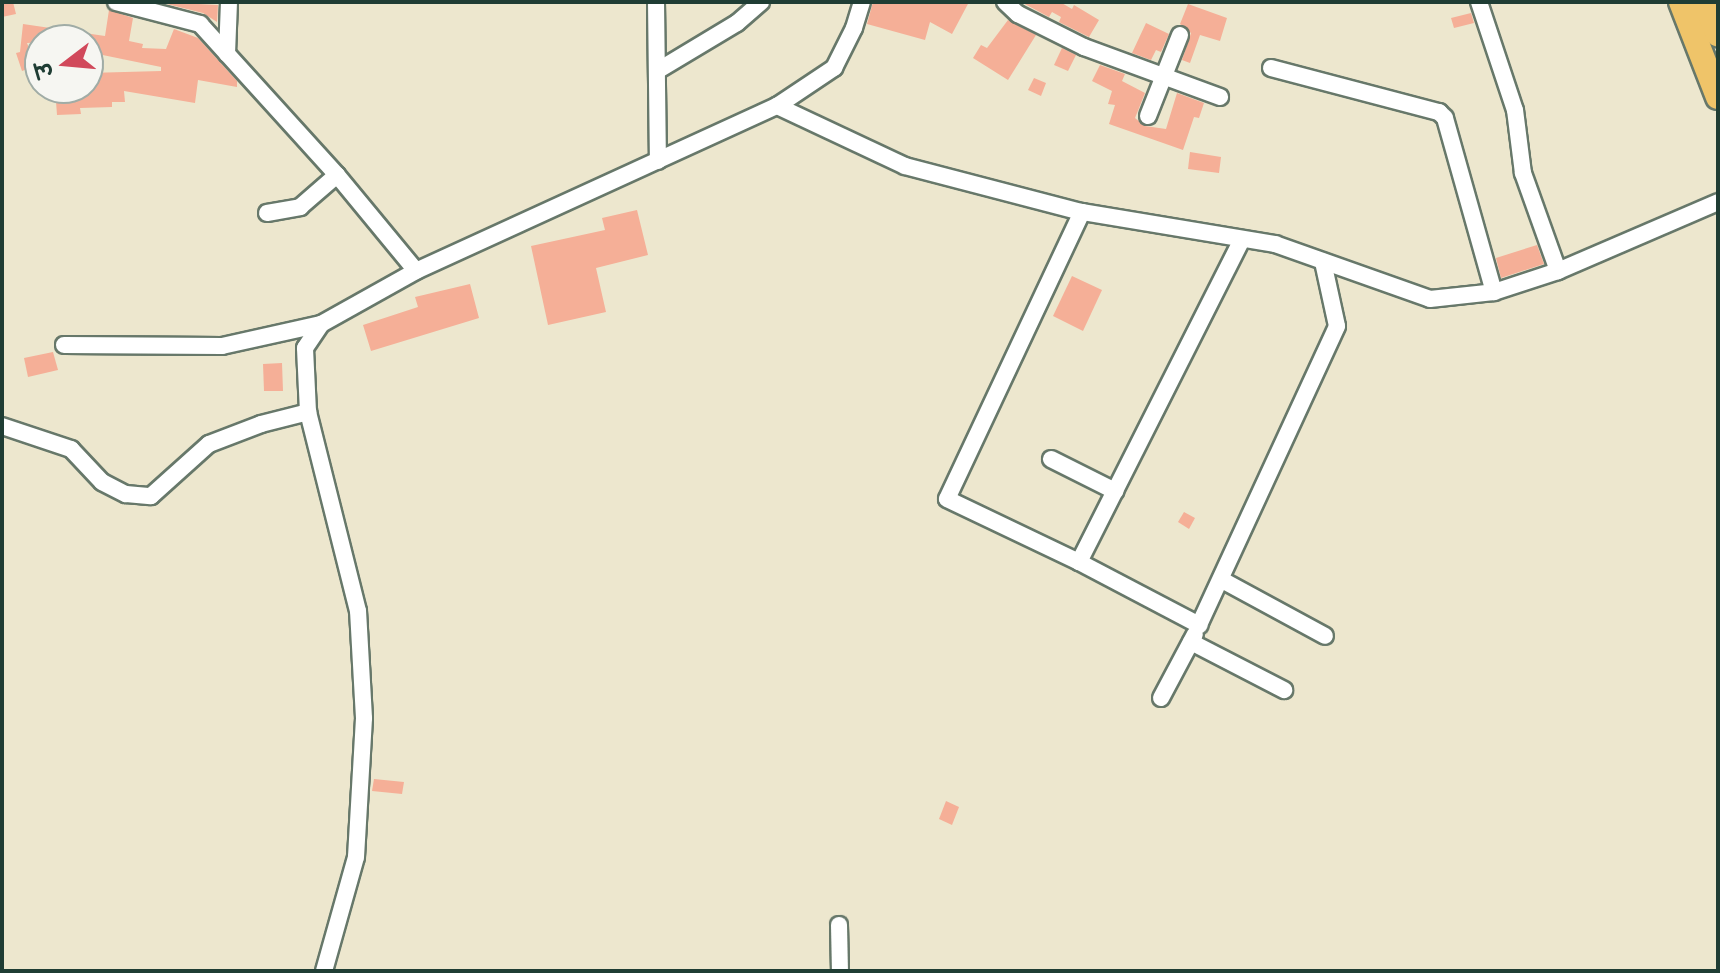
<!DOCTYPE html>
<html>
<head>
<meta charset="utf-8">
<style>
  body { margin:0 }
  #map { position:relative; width:1720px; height:973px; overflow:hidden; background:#ede7ce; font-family:"Playpen Sans","Playpen Sans Deva",sans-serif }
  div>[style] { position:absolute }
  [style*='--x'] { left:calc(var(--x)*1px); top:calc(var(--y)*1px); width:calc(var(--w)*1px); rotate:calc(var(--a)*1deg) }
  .building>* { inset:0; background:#f5af97 }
  .roads { filter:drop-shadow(2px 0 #67786a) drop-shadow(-2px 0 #67786a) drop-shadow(0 2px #67786a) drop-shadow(0 -2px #67786a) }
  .minor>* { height:16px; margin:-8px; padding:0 8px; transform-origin:8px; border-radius:8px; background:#fff }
  .primary>* { height:24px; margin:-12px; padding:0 12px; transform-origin:12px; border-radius:12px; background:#efc469 }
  span { translate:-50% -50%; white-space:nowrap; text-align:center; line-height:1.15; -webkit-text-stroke:8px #f6f6f2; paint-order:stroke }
  .frame { position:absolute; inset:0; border:4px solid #1f3d34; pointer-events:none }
  .north { position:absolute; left:24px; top:24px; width:80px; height:80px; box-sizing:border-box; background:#f6f6f2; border:2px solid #a0aca6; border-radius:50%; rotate:254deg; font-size:22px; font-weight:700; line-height:32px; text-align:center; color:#1f3d34 }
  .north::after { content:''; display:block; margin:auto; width:28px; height:36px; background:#d1495b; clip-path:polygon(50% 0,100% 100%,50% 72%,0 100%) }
</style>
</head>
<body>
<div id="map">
  <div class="building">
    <div style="clip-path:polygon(2px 2px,13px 2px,16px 14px,2px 17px)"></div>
    <div style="clip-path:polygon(159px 2px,218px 5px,217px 22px,203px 13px)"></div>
    <div style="clip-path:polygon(873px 2px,969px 2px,952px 34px,930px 22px,925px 40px,867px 24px)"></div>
    <div style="clip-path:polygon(1021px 2px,1060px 2px,1072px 9px,1074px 5px,1099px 20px,1089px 37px,1059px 22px,1061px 17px,1052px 12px,1049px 17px)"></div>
    <div style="clip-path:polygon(1188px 4px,1227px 18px,1220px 41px,1200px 35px,1190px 63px,1182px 60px,1191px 33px,1180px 24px)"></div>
    <div style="clip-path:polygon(109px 10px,133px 18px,129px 41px,143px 44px,142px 48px,166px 49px,174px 29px,198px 38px,237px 81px,237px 87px,198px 80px,195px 103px,124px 91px,125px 102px,112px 102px,112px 107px,80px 108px,81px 114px,57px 115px,55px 88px,88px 88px,88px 73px,161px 71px,161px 67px,88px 52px,88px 40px,27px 43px,36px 66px,22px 71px,16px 53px,20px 52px,23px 24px,105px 36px)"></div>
    <div style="clip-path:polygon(1471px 13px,1474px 23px,1454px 28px,1451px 18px)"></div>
    <div style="clip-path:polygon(1008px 20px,1036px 35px,1008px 80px,973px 58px,981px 45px,987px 48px)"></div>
    <div style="clip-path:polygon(1146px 23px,1169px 34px,1161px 52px,1156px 50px,1151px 60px,1132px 53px)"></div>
    <div style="clip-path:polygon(1062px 48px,1076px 55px,1068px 71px,1054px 65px)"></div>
    <div style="clip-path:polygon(1100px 65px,1125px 74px,1122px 81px,1145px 93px,1135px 118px,1145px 126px,1166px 129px,1177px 93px,1204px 103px,1199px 118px,1194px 117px,1183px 150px,1109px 124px,1115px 105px,1108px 104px,1112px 91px,1092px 81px)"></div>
    <div style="clip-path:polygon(1034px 78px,1046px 83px,1041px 96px,1028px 90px)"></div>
    <div style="clip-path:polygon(1190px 152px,1221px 157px,1219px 173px,1188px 169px)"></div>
    <div style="clip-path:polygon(637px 210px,648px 255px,596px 268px,606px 312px,548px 325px,531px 246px,605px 230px,602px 218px)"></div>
    <div style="clip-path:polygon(1537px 245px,1544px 264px,1501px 278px,1496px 258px)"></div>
    <div style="clip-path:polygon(1072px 276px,1102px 290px,1083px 331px,1053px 316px)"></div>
    <div style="clip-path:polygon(470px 284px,479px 318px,371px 351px,363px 325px,418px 307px,415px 297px)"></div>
    <div style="clip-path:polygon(53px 352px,58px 370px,28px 377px,24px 358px)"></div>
    <div style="clip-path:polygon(282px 363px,283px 391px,264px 391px,263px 364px)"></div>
    <div style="clip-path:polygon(1184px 512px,1195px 518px,1189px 529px,1178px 522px)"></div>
    <div style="clip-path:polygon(374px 779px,404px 782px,402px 794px,372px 791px)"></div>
    <div style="clip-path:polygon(946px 801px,959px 807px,952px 825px,939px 819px)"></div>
  </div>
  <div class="roads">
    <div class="minor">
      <div style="--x:116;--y:2;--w:87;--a:14.7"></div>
      <div style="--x:200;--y:24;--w:204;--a:47.8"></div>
      <div style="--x:337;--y:175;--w:124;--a:50.5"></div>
      <div style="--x:656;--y:2;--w:159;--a:89.3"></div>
      <div style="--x:1005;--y:2;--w:18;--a:43"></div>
      <div style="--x:1018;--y:14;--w:74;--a:26.6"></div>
      <div style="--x:1084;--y:47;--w:145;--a:20.2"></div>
      <div style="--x:1479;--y:2;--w:114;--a:71.6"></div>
      <div style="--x:1515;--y:110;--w:64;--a:82.8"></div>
      <div style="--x:1523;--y:173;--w:104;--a:70.3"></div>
      <div style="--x:227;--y:54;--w:52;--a:-87.8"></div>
      <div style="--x:1271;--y:68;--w:174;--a:14.7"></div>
      <div style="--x:1439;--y:112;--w:8;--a:45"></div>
      <div style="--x:1445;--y:118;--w:181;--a:74.3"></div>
      <div style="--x:657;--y:71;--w:93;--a:-31"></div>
      <div style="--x:737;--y:23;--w:32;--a:-41"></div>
      <div style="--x:777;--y:106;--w:141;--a:25.1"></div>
      <div style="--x:905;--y:166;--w:183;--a:14.6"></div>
      <div style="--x:1082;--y:212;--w:196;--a:9.4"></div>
      <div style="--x:1275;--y:244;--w:164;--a:19.5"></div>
      <div style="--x:1430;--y:299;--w:64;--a:-6.2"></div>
      <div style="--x:1494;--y:292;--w:67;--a:-18.2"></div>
      <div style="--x:1558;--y:271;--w:174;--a:-23.3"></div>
      <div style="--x:1148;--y:116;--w:87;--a:-68.4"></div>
      <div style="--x:1082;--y:212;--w:317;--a:115.2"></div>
      <div style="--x:947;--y:499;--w:146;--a:25.5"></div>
      <div style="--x:1079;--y:562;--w:136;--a:27.7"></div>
      <div style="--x:1199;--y:625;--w:329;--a:-65.2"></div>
      <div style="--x:1337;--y:326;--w:66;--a:-102.3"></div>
      <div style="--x:267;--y:213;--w:34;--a:-10"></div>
      <div style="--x:300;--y:207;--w:49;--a:-40.9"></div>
      <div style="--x:64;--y:345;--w:158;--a:0.4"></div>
      <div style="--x:222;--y:346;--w:101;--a:-12.5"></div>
      <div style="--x:2;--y:426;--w:73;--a:18.4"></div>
      <div style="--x:71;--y:449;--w:45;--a:46.8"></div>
      <div style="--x:102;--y:482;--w:27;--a:27"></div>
      <div style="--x:126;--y:494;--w:25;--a:5"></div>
      <div style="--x:151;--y:496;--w:78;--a:-41.9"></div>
      <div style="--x:209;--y:444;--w:56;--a:-21"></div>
      <div style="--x:261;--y:424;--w:49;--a:-14.3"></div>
      <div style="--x:1051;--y:459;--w:72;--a:26.6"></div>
      <div style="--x:1079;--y:562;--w:361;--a:-63.2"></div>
      <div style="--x:1222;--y:580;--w:117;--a:28.5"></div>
      <div style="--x:1191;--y:642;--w:105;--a:27.3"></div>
      <div style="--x:1161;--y:698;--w:72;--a:-62"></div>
      <div style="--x:839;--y:925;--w:46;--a:88.8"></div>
      <div style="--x:324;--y:971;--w:118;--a:-74.3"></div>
      <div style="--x:356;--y:857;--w:139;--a:-86.7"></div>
      <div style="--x:364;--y:718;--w:107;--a:-93.2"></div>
      <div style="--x:358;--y:611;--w:205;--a:-104.1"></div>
      <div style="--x:308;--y:412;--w:64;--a:-92.7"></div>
      <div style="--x:305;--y:348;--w:29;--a:-56"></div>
      <div style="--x:321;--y:324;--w:109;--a:-29.2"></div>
      <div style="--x:416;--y:271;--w:397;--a:-24.6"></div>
      <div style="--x:777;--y:106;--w:69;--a:-33.7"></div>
      <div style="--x:834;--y:68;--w:45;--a:-63.4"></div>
      <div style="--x:854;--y:28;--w:27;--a:-73"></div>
    </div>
    <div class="primary">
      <div style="--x:1681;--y:2;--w:102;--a:68.7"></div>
      <div style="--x:1705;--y:2;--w:35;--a:68"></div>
    </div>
  </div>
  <div class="frame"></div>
  <div class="north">उ</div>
</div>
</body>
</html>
